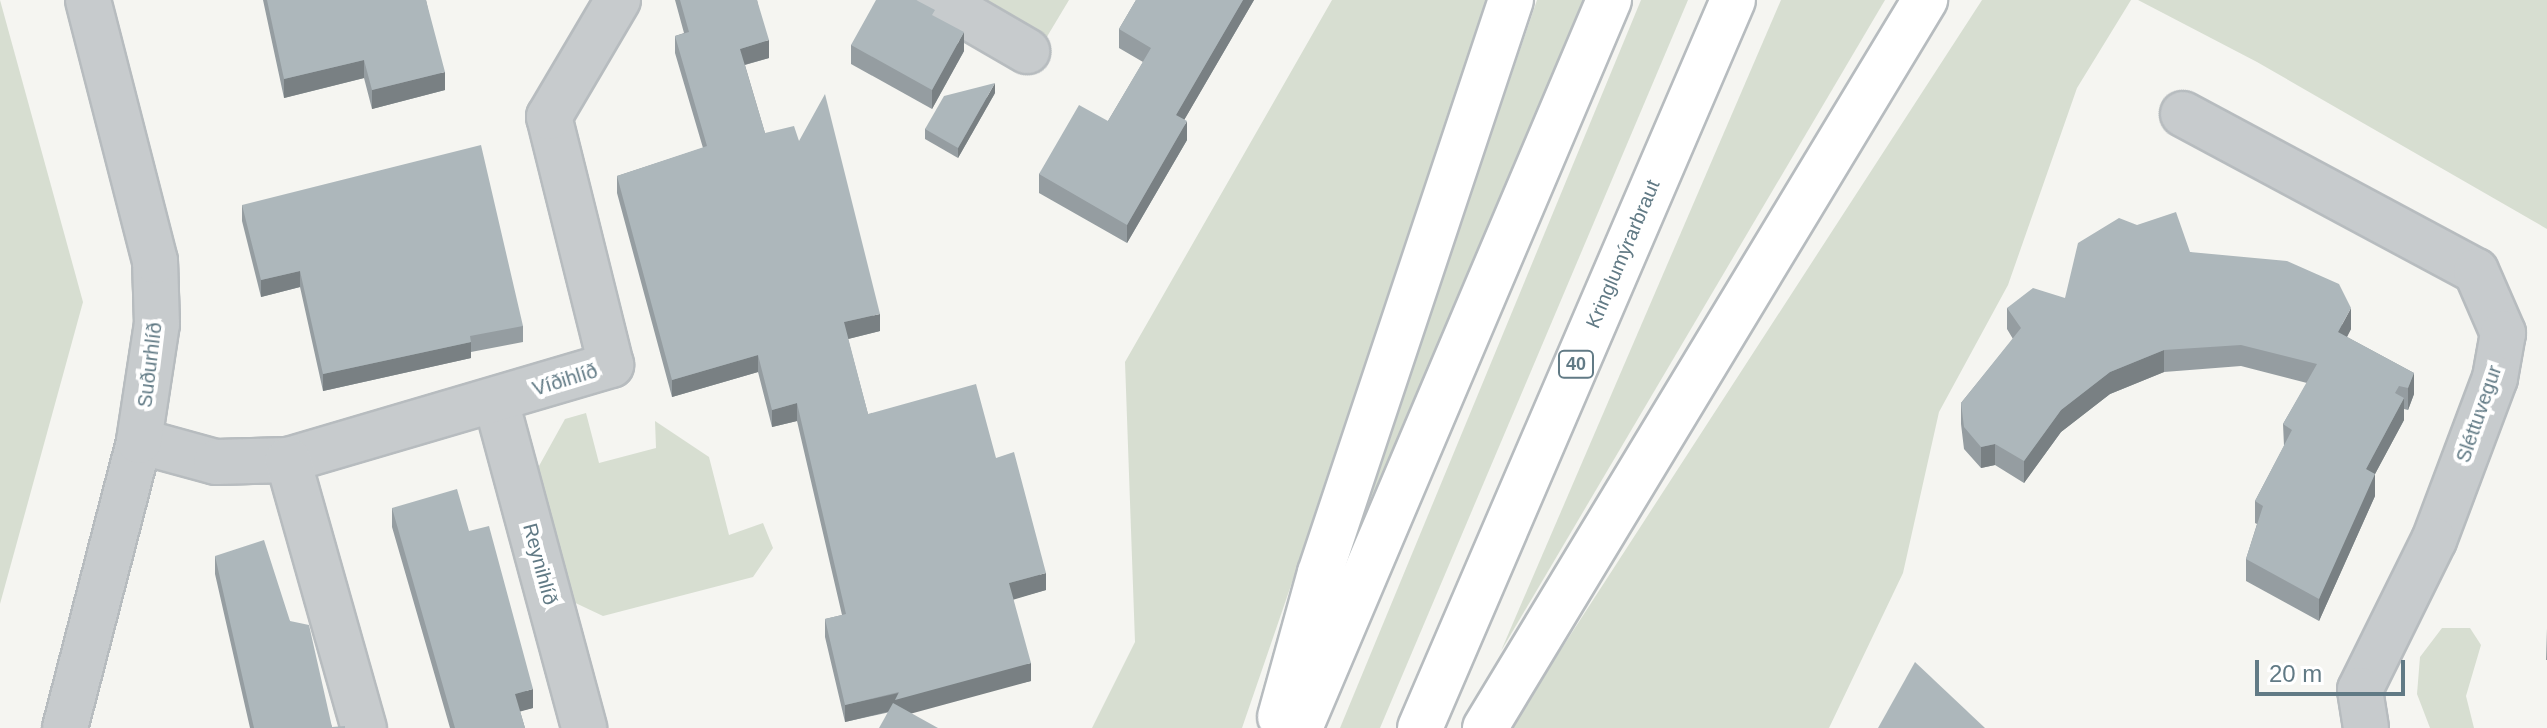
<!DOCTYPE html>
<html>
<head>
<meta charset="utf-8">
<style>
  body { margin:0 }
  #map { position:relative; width:2547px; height:728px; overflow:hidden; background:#f5f5f1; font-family:Arial,sans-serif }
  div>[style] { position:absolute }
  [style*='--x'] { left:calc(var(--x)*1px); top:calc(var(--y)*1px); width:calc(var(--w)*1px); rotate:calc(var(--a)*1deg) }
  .green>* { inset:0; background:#d7ded1 }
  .roads { filter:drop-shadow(2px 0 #b7bcbf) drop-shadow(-2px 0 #b7bcbf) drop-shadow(0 2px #b7bcbf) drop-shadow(0 -2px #b7bcbf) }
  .minor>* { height:44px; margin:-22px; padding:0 22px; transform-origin:22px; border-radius:22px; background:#c7cbcd }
  .primary>* { height:44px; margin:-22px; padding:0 22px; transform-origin:22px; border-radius:22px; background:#fff }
  .wall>* { inset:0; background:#959da1 }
  .shaded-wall>* { inset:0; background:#798083 }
  .building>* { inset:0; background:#adb7bb }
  span { translate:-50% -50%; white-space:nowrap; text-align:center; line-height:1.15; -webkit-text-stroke:8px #fff; paint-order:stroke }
  .shield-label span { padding:2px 6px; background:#fff; border:2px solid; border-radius:6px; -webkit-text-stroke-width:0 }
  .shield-label { font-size:18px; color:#617a85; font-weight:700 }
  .street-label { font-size:20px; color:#617a85 }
  .scale { position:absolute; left:2255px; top:660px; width:150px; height:36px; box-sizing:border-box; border:4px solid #617a85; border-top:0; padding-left:10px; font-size:24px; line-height:28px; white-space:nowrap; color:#617a85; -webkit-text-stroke:6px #fff; paint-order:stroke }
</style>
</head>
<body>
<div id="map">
  <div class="green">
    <div style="clip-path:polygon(0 0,83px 302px,0 604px)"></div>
    <div style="clip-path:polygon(976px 0,1069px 0,1045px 40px)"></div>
    <div style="clip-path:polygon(1332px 0,1492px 0,1242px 728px,1092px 728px,1135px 642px,1125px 362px)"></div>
    <div style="clip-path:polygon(1537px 0,1584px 0,1351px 551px,1491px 135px)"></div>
    <div style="clip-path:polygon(1641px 0,1688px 0,1380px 728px,1340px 728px)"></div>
    <div style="clip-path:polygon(1781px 0,1885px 0,1501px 651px)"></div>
    <div style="clip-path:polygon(1982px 0,2131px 0,2077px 88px,2008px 285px,1939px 412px,1903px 573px,1829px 728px,1510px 728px)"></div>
    <div style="clip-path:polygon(2138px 0,2547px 0,2547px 229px,2257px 62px)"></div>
    <div style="clip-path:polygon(586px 413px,599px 463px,656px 448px,655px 421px,709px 457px,729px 535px,763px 523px,773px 548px,753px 577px,603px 616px,567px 599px,534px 475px,565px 419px)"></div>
    <div style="clip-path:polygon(2442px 628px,2470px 628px,2481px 645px,2466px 696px,2474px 728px,2430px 728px,2417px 694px,2420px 657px)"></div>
  </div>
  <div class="roads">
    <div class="minor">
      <div style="--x:939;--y:0;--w:102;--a:30.1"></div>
      <div style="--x:2183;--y:114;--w:332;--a:28.2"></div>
      <div style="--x:2476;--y:271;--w:68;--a:66.5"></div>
      <div style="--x:2503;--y:333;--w:46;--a:100.1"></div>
      <div style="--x:2495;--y:378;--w:173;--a:110.6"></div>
      <div style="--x:2434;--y:540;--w:167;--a:116.3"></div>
      <div style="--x:2360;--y:690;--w:38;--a:81"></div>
      <div style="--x:496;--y:401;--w:339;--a:74.9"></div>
      <div style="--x:139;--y:441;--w:80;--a:15.3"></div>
      <div style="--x:216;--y:462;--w:72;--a:-1.6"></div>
      <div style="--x:288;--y:460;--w:337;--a:-16.4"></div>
      <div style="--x:611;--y:365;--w:256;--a:-104"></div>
      <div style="--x:549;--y:117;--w:136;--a:-59.5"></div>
      <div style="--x:288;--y:460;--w:279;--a:74.2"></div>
      <div style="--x:65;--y:728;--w:296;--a:-75.5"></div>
      <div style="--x:139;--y:441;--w:118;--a:-81.3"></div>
      <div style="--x:157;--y:324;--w:63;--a:-91.8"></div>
      <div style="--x:155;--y:261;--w:269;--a:-104.4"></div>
    </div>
    <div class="primary">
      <div style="--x:1280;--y:717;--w:149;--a:-74.5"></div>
      <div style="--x:1320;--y:573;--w:604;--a:-71.57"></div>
      <div style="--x:1300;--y:728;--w:791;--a:-67"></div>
      <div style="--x:1420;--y:728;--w:792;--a:-66.73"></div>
      <div style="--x:1485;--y:728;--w:851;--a:-58.85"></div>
    </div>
  </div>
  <div class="wall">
    <div style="clip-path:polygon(263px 0,426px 0,445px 90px,372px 109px,364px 78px,284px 98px)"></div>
    <div style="clip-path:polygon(675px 0,757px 0,769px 58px,745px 65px,765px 133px,799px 141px,880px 331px,848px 339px,868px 414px,996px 458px,1046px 590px,1013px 599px,1031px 681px,845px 722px,825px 637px,825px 619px,842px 615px,797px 421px,772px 427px,758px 372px,672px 397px,617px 193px,617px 176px,703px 148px,675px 53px,675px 36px,684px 33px)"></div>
    <div style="clip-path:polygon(1136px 0,1254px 0,1184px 120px,1187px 140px,1127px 243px,1039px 193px,1039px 174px,1108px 121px,1143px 62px,1119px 48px,1119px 29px)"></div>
    <div style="clip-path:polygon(935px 17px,964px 51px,932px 109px,851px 64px,851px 45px)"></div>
    <div style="clip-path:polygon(995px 93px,958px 158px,925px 139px,925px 129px)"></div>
    <div style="clip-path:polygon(242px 205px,523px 326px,523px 342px,471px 352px,471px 358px,323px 391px,300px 287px,261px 297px,242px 221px)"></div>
    <div style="clip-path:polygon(2190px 252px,2351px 329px,2347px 337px,2414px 373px,2414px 394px,2408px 410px,2404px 409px,2404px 420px,2375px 474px,2375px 496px,2319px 621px,2246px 581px,2246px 559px,2257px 524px,2255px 523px,2255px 501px,2284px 446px,2283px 424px,2307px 383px,2241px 366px,2164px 372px,2110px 394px,2061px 432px,2024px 483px,1995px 465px,1981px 468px,1964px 449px,1961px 424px,1961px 403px,2013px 339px,2007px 329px,2007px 308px,2065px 298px)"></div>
    <div style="clip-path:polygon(392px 508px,469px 531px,533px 708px,520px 711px,525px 728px,450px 728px,392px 527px)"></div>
    <div style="clip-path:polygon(215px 556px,290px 621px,332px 727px,345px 728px,250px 728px,215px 574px)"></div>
    <div style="clip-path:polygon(2547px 628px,2547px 660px,2546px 660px)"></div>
  </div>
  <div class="shaded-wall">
    <div style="clip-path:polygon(1243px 0,1254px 0,1176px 134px,1176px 115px)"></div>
    <div style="clip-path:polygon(964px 32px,964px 51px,932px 109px,932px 90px)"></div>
    <div style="clip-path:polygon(769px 40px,769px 58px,740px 66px,740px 49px)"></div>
    <div style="clip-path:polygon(364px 60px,364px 78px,284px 98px,284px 79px)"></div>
    <div style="clip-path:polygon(445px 72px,445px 90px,372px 109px,372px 90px)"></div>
    <div style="clip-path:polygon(995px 83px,995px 93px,958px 158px,958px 148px)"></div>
    <div style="clip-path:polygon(1187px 121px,1187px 140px,1127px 243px,1127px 225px)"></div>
    <div style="clip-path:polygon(300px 271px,300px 287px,261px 297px,261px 280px)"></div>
    <div style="clip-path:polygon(2351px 308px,2351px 329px,2338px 354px,2338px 332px)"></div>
    <div style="clip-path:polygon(880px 314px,880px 331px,844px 340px,844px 322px)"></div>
    <div style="clip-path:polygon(471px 342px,471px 358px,323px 391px,323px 374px)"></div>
    <div style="clip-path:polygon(2164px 350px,2164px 372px,2110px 394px,2061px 432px,2024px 483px,2024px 461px,2061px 410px,2110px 372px)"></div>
    <div style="clip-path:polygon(758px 355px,758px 372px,672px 397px,672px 380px)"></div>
    <div style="clip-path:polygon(2414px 373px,2414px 394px,2408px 410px,2408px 388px)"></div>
    <div style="clip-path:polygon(2404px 398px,2404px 420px,2375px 474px,2375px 496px,2319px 621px,2319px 599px,2366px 469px)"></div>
    <div style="clip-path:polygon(797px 403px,797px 421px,772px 427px,772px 410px)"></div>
    <div style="clip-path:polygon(1995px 444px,1995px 465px,1981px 468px,1981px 447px)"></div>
    <div style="clip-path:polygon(1046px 573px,1046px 590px,1009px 601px,1009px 583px)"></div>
    <div style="clip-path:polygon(1031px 663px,1031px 681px,895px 718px,895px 710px,845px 722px,845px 705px)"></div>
    <div style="clip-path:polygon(533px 689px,533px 708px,515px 713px,515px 694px)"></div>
  </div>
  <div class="building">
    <div style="clip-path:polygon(267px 0,426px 0,445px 72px,372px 90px,364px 60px,284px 79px)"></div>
    <div style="clip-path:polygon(680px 0,757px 0,769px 40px,740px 49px,765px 133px,794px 126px,799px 141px,825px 94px,880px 314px,844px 322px,868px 414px,976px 384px,996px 458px,1014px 452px,1046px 573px,1009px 583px,1031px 663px,895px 700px,899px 692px,845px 705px,825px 619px,846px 614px,797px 403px,772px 410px,758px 355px,672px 380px,617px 176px,707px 146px,675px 36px,689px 32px)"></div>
    <div style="clip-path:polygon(876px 0,916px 0,935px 10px,932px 15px,964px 32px,932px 90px,851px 45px)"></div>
    <div style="clip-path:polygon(1136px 0,1243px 0,1176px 115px,1187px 121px,1127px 225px,1039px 174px,1079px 105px,1108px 121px,1151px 48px,1119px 29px)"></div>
    <div style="clip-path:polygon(995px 83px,958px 148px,925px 129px,944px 96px)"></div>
    <div style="clip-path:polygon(481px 145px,523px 326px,470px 336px,471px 342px,323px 374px,300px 271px,261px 280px,242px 205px)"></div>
    <div style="clip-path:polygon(2176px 212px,2190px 252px,2287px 261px,2339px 284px,2351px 308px,2338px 332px,2414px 373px,2408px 388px,2399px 386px,2395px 393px,2404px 398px,2366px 469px,2375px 474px,2319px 599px,2246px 559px,2263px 506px,2255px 501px,2292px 430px,2283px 424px,2317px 364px,2241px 345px,2164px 350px,2110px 372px,2061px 410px,2024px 461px,1995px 444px,1981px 447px,1964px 427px,1961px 403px,2021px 328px,2007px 308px,2033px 288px,2065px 298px,2078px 243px,2119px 218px,2137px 225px)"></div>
    <div style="clip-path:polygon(457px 489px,469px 531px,489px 526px,533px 689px,515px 694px,525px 728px,455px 728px,392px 508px)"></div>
    <div style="clip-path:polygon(264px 540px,290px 621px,309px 625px,332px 727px,345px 726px,345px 728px,254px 728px,215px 556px)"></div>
    <div style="clip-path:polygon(1915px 662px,1985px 728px,1878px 728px)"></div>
    <div style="clip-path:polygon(893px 703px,938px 728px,879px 728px)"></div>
  </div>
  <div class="shield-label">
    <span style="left:1576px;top:364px">40</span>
  </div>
  <div class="street-label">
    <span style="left:1623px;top:254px;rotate:-67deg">Kringlumýrarbraut</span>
    <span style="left:150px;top:365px;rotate:-83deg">Suðurhlíð</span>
    <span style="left:565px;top:380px;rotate:-17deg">Víðihlíð</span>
    <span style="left:2479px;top:414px;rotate:-71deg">Sléttuvegur</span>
    <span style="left:540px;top:564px;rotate:75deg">Reynihlíð</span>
  </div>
  <div class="scale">20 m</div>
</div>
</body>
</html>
